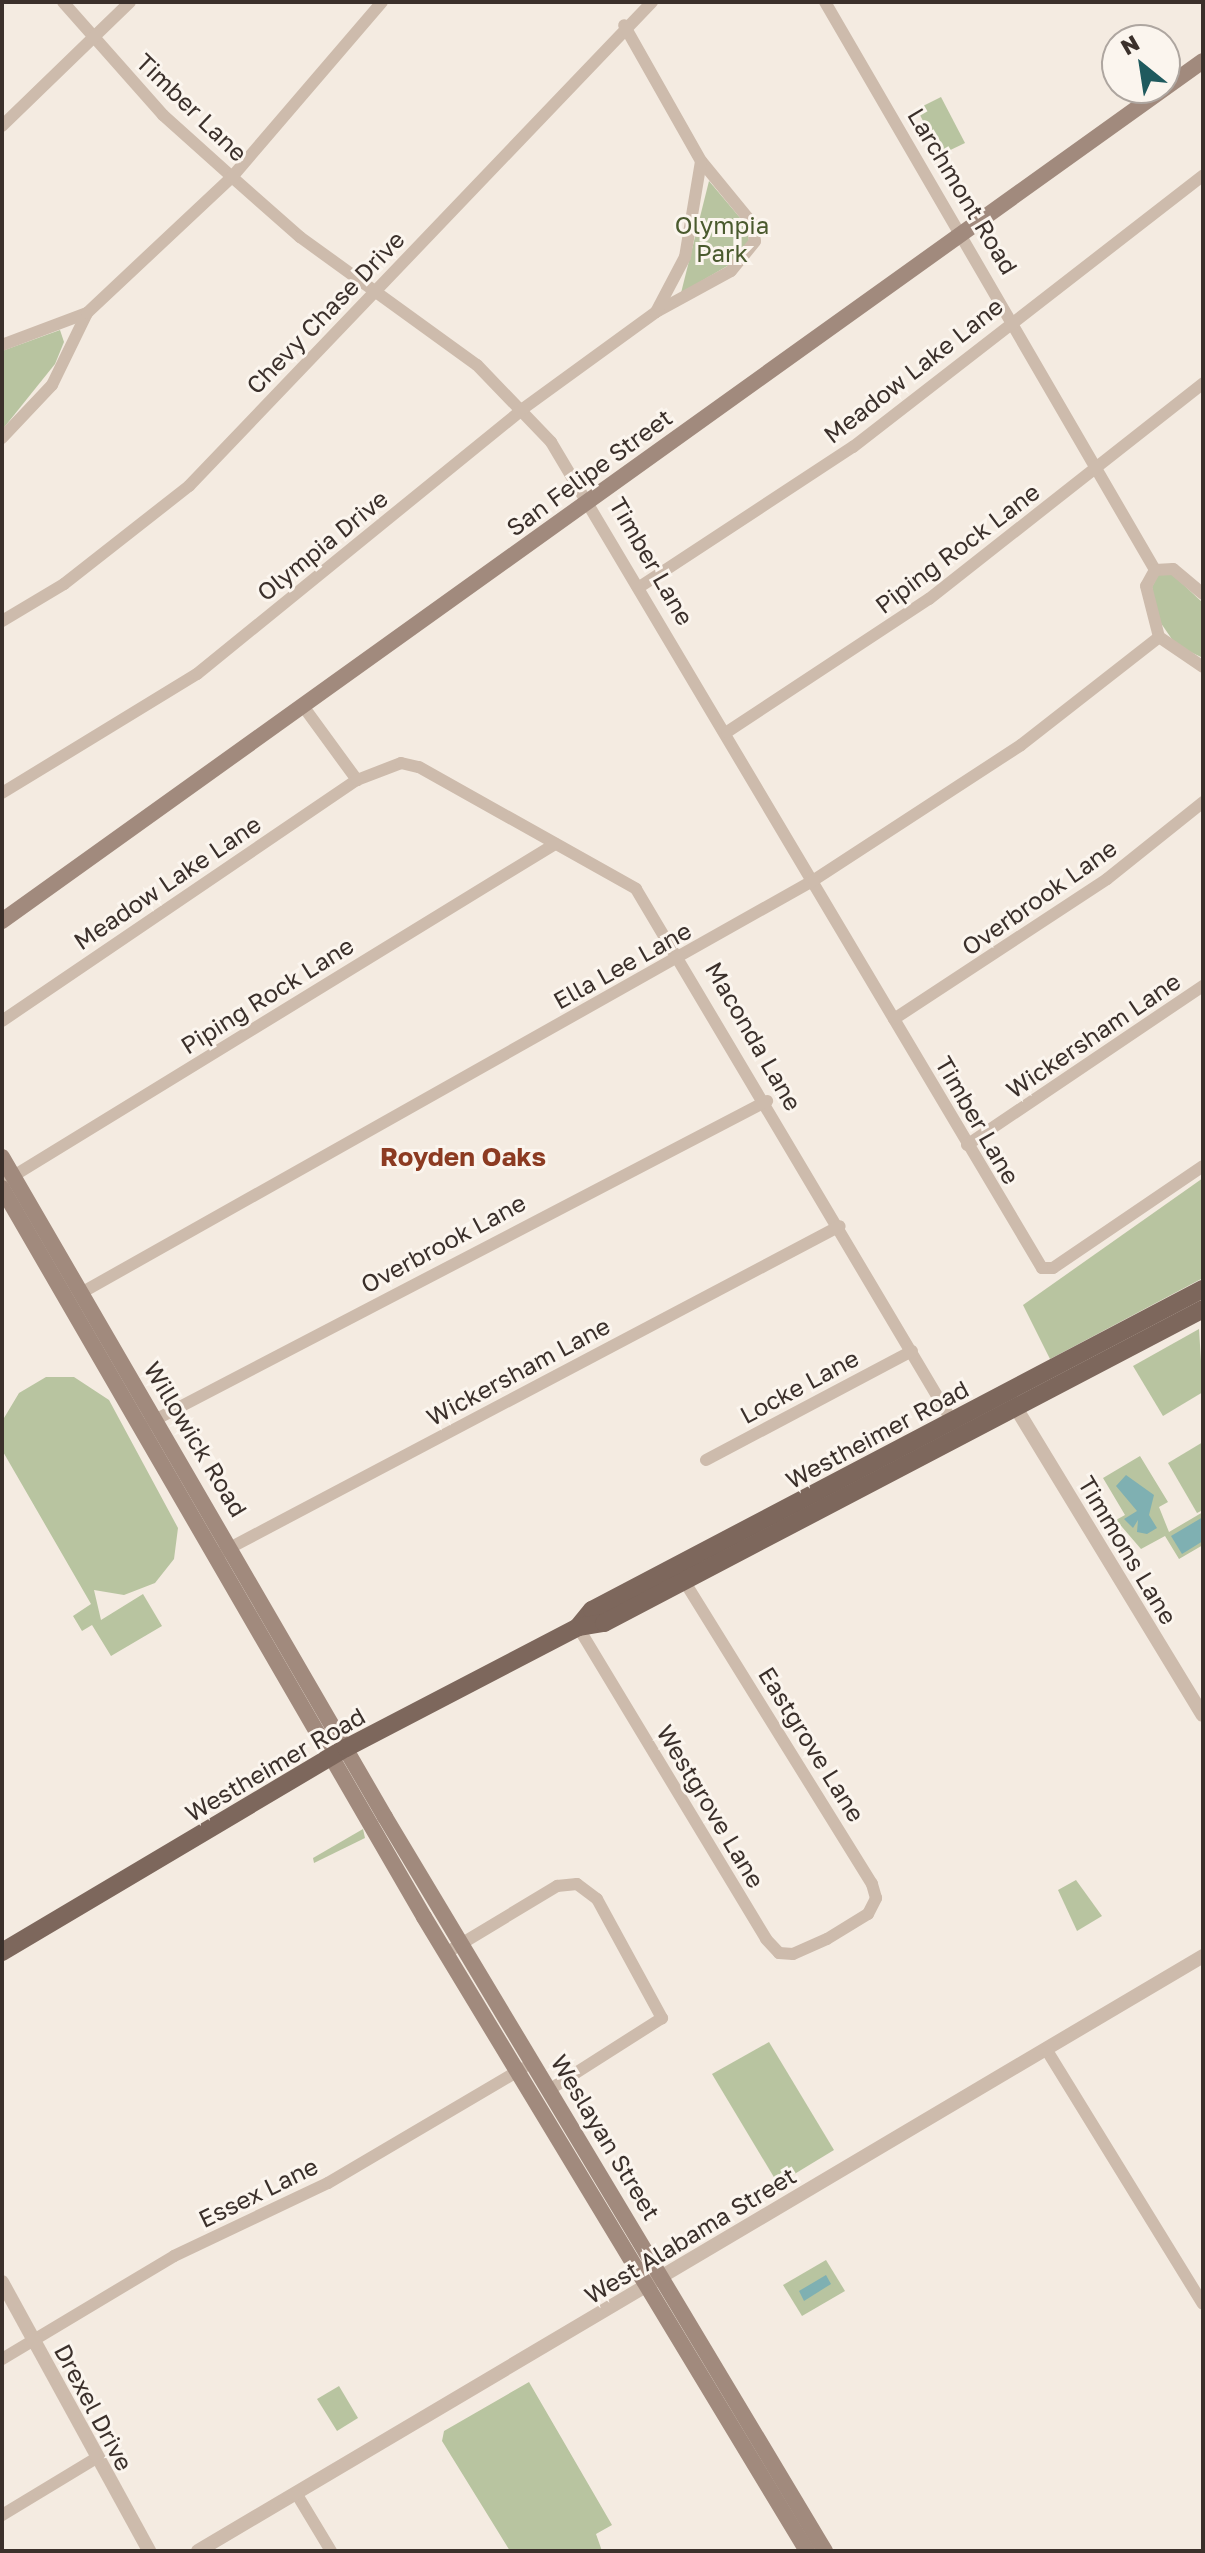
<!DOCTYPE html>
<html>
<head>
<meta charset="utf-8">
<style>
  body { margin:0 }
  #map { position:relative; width:1205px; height:2553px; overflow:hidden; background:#f4ebe1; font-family:"Golos Text",sans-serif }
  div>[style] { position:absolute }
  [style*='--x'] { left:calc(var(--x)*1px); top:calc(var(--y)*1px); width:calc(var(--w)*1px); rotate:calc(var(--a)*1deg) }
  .green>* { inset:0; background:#b8c4a0 }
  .water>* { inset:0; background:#7fb0b2 }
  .minor>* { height:12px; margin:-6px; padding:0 6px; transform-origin:6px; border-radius:6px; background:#cdbbac }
  .tertiary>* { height:14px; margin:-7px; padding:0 7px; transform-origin:7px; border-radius:7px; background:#cdbbac }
  .secondary>* { height:16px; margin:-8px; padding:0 8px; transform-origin:8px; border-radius:8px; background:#a18a7d }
  .primary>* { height:18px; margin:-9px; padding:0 9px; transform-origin:9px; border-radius:9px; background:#7d675c }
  span { translate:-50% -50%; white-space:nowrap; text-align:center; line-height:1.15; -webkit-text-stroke:6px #fbf5ee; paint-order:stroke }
  .street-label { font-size:24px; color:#3b302b }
  .park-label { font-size:24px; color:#4a5a2e }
  .neighbourhood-label { font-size:26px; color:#8c3b22; font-weight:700 }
  .frame { position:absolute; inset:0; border:4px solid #3b302b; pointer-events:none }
  .north { position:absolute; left:1101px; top:24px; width:80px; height:80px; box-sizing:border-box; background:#fbf5ee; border:2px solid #aea6a0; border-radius:50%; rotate:330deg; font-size:22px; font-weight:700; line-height:32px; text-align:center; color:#3b302b }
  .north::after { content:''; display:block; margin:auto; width:28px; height:36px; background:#1f5a5e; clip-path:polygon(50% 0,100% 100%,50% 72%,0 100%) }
</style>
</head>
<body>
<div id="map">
  <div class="green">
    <div style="clip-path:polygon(941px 97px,965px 143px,940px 155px,917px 109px)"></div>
    <div style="clip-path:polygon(709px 181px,747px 226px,749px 241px,729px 265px,681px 293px)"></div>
    <div style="clip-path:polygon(60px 330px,64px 342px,55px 364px,2px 430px,2px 351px)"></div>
    <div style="clip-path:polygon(1172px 574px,1203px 603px,1203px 658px,1176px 645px,1158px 619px,1152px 587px,1158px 575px)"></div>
    <div style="clip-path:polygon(1203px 1178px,1203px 1278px,1050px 1359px,1023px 1305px)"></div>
    <div style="clip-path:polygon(1199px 1329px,1203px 1392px,1163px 1416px,1133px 1366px)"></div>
    <div style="clip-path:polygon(74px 1377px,109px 1400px,178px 1528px,174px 1559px,155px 1583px,124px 1595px,94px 1590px,101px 1620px,143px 1594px,162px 1626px,111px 1656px,92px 1625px,82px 1631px,73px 1616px,91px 1604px,2px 1450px,4px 1418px,19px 1393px,46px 1377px)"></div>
    <div style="clip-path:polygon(1203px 1442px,1203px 1510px,1197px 1513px,1168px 1463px)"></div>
    <div style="clip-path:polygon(1140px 1456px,1168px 1502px,1159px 1507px,1169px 1532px,1203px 1512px,1203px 1545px,1179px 1559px,1165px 1536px,1141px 1549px,1116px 1520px,1125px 1515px,1103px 1478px)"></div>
    <div style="clip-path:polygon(363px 1829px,365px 1838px,314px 1863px,313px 1858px)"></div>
    <div style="clip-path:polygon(1076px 1880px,1102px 1916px,1077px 1931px,1058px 1890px)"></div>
    <div style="clip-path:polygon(769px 2042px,834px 2150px,778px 2184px,712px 2074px)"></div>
    <div style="clip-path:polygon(826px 2260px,845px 2291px,802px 2316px,783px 2285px)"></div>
    <div style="clip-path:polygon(529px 2382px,612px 2525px,596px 2534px,602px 2551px,510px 2551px,442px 2441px,444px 2431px)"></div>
    <div style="clip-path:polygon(339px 2386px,358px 2418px,337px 2431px,317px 2399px)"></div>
  </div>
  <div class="water">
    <div style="clip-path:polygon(1126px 1475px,1154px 1495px,1149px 1515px,1157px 1528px,1147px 1534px,1137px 1532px,1138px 1520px,1133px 1528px,1124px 1519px,1137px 1511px,1116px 1486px)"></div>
    <div style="clip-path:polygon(1203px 1517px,1203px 1541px,1182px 1554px,1171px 1536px)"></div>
    <div style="clip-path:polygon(826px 2275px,831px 2284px,804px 2301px,799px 2291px)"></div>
  </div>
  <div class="minor">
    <div style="--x:63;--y:2;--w:151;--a:48.5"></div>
    <div style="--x:163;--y:115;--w:93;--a:41.9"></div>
    <div style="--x:232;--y:177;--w:91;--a:41.4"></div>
    <div style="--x:300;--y:237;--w:218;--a:35.9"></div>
    <div style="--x:477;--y:365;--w:107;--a:46.1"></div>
    <div style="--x:551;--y:442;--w:961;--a:59.27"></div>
    <div style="--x:1042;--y:1268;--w:11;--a:0"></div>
    <div style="--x:1053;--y:1268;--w:181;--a:-34.2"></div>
    <div style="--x:825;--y:2;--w:657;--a:59.84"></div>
    <div style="--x:2;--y:126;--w:178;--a:-44.1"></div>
    <div style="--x:656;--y:312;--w:85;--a:-28.7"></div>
    <div style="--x:731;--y:271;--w:38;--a:-51"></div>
    <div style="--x:755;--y:241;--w:18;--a:-99"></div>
    <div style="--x:752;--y:223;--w:80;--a:-129.4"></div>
    <div style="--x:2;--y:345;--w:91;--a:-20.6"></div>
    <div style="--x:2;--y:438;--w:73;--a:-46.7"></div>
    <div style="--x:52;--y:385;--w:80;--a:-64.1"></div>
    <div style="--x:87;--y:313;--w:199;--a:-43.2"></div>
    <div style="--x:232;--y:177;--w:230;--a:-49.4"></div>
    <div style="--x:641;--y:586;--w:254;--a:-33.3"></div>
    <div style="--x:853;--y:447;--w:443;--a:-37.8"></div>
    <div style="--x:1203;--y:594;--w:39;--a:-140"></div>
    <div style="--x:1173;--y:569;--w:18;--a:177"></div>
    <div style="--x:1155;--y:570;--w:18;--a:119"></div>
    <div style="--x:1146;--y:586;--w:53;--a:75.7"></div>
    <div style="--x:1159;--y:637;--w:53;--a:34.3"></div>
    <div style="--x:2;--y:621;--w:72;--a:-30.8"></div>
    <div style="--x:64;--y:584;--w:159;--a:-38.1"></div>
    <div style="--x:189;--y:486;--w:670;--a:-46.27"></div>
    <div style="--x:303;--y:706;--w:92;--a:53.9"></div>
    <div style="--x:727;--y:732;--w:242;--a:-33.4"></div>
    <div style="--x:929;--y:599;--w:349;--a:-38.2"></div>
    <div style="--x:2;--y:793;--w:228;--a:-31.4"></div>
    <div style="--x:197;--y:674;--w:422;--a:-39.1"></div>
    <div style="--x:524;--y:408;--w:163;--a:-36"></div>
    <div style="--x:656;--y:312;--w:62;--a:-62.2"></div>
    <div style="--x:685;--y:257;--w:97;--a:-80.5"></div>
    <div style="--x:701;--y:161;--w:156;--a:-119.5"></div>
    <div style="--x:894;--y:1019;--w:255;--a:-33.3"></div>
    <div style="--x:1107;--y:879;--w:123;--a:-38.7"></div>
    <div style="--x:2;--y:1021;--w:429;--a:-34.2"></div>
    <div style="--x:357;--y:780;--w:47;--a:-21.1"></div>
    <div style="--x:401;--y:763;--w:18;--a:13"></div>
    <div style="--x:419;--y:767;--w:249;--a:29.3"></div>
    <div style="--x:636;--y:889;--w:625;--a:59.29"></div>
    <div style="--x:967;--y:1145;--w:285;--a:-34"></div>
    <div style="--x:2;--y:1183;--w:649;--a:-31.51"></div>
    <div style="--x:81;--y:1293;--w:841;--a:-29.4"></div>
    <div style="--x:814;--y:880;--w:247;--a:-33.1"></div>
    <div style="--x:1021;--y:745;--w:175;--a:-38"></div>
    <div style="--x:149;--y:1423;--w:697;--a:-27.52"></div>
    <div style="--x:706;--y:1460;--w:233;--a:-27.9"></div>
    <div style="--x:224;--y:1551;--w:696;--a:-27.82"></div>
    <div style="--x:578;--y:1627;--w:364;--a:58.9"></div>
    <div style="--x:766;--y:1939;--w:19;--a:47"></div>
    <div style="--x:779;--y:1953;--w:14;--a:4"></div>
    <div style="--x:793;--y:1954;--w:37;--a:-24"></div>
    <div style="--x:827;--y:1939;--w:48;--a:-31.4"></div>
    <div style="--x:868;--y:1914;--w:18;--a:-63"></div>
    <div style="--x:876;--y:1898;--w:15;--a:-106"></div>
    <div style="--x:872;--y:1884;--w:361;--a:-121.8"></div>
    <div style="--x:446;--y:1953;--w:130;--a:-31.1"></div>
    <div style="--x:557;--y:1886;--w:20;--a:-6"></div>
    <div style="--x:577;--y:1884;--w:25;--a:37"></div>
    <div style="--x:597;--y:1899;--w:136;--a:61.4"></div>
    <div style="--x:662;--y:2018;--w:134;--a:147.5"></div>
    <div style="--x:1046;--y:2049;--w:299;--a:58.4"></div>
    <div style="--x:2;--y:2359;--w:200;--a:-30.9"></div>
    <div style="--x:174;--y:2256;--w:170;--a:-25.4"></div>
    <div style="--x:328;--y:2183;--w:226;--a:-30.5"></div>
    <div style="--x:296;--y:2493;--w:68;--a:58.9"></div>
    <div style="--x:2;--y:2515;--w:109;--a:-31.1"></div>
  </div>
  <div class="tertiary">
    <div style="--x:1016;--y:1408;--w:359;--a:58.7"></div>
    <div style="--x:2;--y:2282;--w:307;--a:61.3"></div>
    <div style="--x:198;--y:2551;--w:1168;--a:-30.63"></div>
  </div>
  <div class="secondary">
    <div style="--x:2;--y:921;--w:1477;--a:-35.61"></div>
    <div style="--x:2;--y:1157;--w:763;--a:59.87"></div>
    <div style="--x:385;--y:1817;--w:856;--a:59.06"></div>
    <div style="--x:2;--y:1188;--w:842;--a:59.93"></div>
    <div style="--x:424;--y:1917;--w:741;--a:58.86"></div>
  </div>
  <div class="primary">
    <div style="--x:578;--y:1627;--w:22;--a:-51"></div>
    <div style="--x:592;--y:1610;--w:690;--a:-27.72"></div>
    <div style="--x:2;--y:1952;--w:400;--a:-30.7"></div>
    <div style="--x:346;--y:1748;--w:262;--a:-27.5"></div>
    <div style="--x:578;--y:1627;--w:26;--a:-9"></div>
    <div style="--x:604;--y:1623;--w:676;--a:-27.66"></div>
  </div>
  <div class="street-label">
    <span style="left:192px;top:107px;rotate:44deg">Timber Lane</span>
    <span style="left:963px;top:191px;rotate:59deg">Larchmont Road</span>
    <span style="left:325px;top:312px;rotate:-46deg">Chevy Chase Drive</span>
    <span style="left:913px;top:370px;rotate:-38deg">Meadow Lake Lane</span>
    <span style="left:589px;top:472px;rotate:-36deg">San Felipe Street</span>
    <span style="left:322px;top:545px;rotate:-39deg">Olympia Drive</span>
    <span style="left:957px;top:548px;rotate:-37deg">Piping Rock Lane</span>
    <span style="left:652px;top:561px;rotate:60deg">Timber Lane</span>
    <span style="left:167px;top:882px;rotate:-34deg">Meadow Lake Lane</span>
    <span style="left:1039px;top:897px;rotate:-35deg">Overbrook Lane</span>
    <span style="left:622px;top:965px;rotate:-29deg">Ella Lee Lane</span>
    <span style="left:267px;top:995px;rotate:-32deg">Piping Rock Lane</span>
    <span style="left:1093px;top:1035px;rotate:-34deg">Wickersham Lane</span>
    <span style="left:754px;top:1036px;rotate:60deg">Maconda Lane</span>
    <span style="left:978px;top:1120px;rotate:60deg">Timber Lane</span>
    <span style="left:443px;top:1243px;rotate:-28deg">Overbrook Lane</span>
    <span style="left:518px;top:1371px;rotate:-28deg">Wickersham Lane</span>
    <span style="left:799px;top:1386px;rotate:-28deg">Locke Lane</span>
    <span style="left:877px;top:1434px;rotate:-28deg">Westheimer Road</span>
    <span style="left:196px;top:1439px;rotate:59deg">Willowick Road</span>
    <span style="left:1128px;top:1550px;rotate:59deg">Timmons Lane</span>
    <span style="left:812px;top:1744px;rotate:58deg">Eastgrove Lane</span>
    <span style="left:275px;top:1764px;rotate:-30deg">Westheimer Road</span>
    <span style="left:711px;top:1806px;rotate:59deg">Westgrove Lane</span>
    <span style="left:606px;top:2137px;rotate:59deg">Weslayan Street</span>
    <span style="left:258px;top:2192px;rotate:-26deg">Essex Lane</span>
    <span style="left:690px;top:2235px;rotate:-31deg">West Alabama Street</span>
    <span style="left:94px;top:2407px;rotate:62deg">Drexel Drive</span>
  </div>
  <div class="park-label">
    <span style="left:722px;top:239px">Olympia<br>Park</span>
  </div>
  <div class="neighbourhood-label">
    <span style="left:463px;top:1157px">Royden Oaks</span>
  </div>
  <div class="frame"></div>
  <div class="north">N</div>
</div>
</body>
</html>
